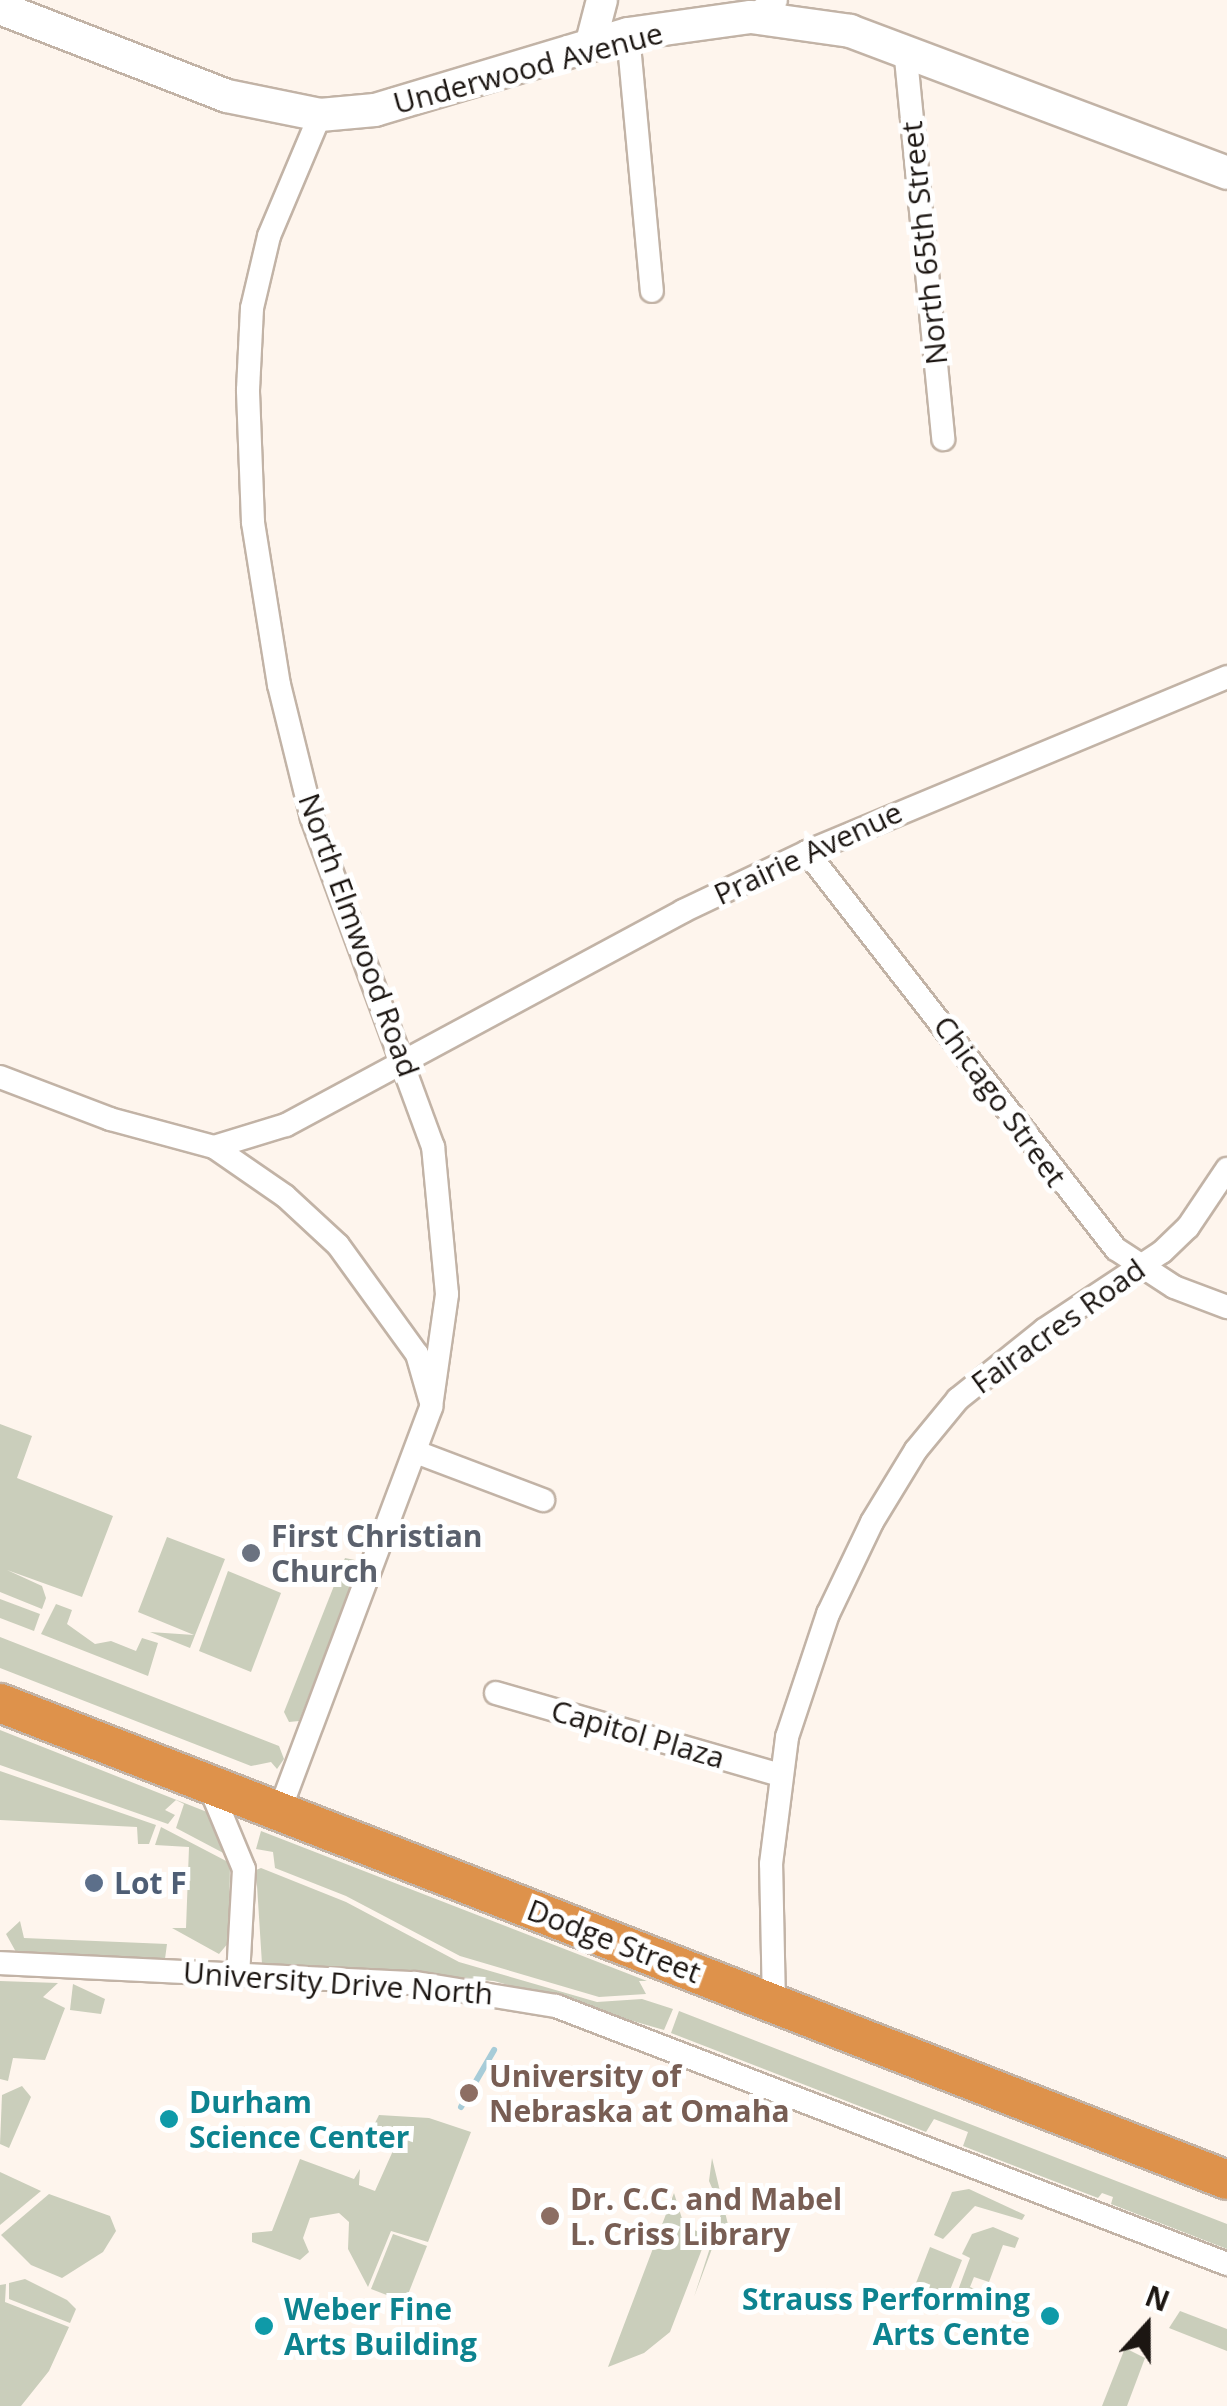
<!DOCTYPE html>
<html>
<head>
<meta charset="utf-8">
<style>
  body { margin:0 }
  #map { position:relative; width:1227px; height:2406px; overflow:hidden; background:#fef5ed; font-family:"Open Sans",sans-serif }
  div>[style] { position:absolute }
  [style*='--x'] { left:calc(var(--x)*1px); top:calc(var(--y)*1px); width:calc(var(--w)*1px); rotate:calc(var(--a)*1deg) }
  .green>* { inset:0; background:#cacebb }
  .stream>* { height:6px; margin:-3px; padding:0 3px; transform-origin:3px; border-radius:3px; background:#a7ccd8 }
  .roads { filter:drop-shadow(2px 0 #c2b3a6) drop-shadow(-2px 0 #c2b3a6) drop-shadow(0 2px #c2b3a6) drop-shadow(0 -2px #c2b3a6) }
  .minor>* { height:22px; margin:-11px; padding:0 11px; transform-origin:11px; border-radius:11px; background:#fff }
  .tertiary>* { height:30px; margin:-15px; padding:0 15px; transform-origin:15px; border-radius:15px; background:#fff }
  .secondary>* { height:32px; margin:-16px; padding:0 16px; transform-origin:16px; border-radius:16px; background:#fff }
  .trunk>* { height:38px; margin:-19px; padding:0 19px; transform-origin:19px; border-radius:19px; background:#de924b }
  .dots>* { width:28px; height:28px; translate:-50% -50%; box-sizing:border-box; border:5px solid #fff; border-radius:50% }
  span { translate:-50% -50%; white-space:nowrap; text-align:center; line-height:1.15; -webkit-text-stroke:10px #fff; paint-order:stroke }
  .street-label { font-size:30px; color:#1c1612 }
  .worship-label { font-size:30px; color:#5b616d; font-weight:700 }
  .left { translate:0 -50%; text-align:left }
  .service-label { font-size:30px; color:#4e5e75; font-weight:700 }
  .education-label { font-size:30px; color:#785e54; font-weight:700 }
  .culture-label { font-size:30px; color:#0d838f; font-weight:700 }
  .right { translate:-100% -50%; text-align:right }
  .north { position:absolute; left:1097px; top:2276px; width:100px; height:100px; -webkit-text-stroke:8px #fff; paint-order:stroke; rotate:21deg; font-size:28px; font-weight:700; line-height:40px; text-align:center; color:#1c1612 }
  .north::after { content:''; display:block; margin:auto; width:35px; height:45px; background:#1c1612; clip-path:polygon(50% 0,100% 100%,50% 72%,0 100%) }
</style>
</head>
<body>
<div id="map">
  <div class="green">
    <div style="clip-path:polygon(0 1424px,32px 1436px,17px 1478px,113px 1516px,82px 1597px,7px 1570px,42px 1586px,46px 1598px,42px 1609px,0 1592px)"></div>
    <div style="clip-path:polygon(167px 1537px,225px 1559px,190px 1648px,150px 1632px,194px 1635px,138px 1612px)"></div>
    <div style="clip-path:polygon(345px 1558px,355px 1560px,357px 1570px,299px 1721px,289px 1722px,284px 1712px)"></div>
    <div style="clip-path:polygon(228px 1571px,281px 1593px,251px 1672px,199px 1651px)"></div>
    <div style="clip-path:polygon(0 1599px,40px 1614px,34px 1631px,0 1618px)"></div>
    <div style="clip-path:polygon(56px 1604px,72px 1610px,67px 1624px,95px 1644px,111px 1641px,136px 1651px,142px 1638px,158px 1643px,148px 1676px,41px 1634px)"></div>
    <div style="clip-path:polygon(0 1637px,279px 1746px,284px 1759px,277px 1769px,271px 1762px,251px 1766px,0 1668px)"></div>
    <div style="clip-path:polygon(0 1730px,207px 1812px,229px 1856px,176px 1828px,184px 1804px,176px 1800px,165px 1810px,175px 1815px,168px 1824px,0 1765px)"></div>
    <div style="clip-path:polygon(0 1771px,156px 1825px,149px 1844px,138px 1844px,137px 1827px,0 1820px)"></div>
    <div style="clip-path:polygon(161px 1827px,230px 1863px,229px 1942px,219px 1954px,172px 1928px,186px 1928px,189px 1847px,155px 1845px)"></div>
    <div style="clip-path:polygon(261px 1831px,647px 1981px,639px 1981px,646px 1994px,599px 1997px,460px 1956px,346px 1896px,275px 1868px,273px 1852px,256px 1849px)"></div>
    <div style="clip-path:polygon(261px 1868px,346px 1902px,459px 1962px,597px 2002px,642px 1999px,673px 2009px,664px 2030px,494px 1981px,262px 1964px,256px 1870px)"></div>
    <div style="clip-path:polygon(20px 1921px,24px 1938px,167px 1944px,165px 1959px,16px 1952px,6px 1934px)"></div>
    <div style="clip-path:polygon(0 1981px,58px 1983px,43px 1997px,65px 2008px,45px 2060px,13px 2058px,8px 2081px,0 2079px)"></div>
    <div style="clip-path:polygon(73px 1984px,105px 1999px,101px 2014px,70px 2010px)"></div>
    <div style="clip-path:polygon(679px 2011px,1227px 2224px,1227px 2249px,1111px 2204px,1113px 2197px,1102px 2193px,1098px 2198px,963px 2146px,968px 2132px,934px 2119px,926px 2132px,671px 2033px)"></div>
    <div style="clip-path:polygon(22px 2086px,31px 2097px,9px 2148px,0 2144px,2px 2095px)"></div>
    <div style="clip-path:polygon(379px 2115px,429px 2118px,471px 2132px,428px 2242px,391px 2231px,368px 2287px,348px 2249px,349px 2222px,339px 2213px,310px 2218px,303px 2238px,309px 2252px,300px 2260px,252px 2242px,252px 2233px,272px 2231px,300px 2159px,354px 2179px,360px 2169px,359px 2185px,375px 2191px,396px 2144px,371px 2131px)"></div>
    <div style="clip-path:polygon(712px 2158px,731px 2237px,713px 2246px,694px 2297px,722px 2211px,709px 2181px)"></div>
    <div style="clip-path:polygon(0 2172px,41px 2191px,0 2225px)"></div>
    <div style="clip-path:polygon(969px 2189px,1025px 2215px,1022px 2220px,975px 2206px,943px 2239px,934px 2235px,952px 2192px)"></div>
    <div style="clip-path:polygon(674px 2193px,684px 2225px,707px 2236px,670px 2332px,644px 2353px,608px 2367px)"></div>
    <div style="clip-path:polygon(49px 2194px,110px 2216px,116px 2231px,103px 2252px,62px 2278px,31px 2265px,1px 2235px)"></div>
    <div style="clip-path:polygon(993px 2227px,1019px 2238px,1015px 2248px,1003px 2245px,989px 2282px,974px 2277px,970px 2287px,984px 2293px,980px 2302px,957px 2293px,970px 2258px,962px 2254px,972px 2234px)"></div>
    <div style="clip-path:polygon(393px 2234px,427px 2246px,405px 2302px,371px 2289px)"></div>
    <div style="clip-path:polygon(930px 2247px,962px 2260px,948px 2295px,916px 2283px)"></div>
    <div style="clip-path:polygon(25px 2279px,67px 2300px,76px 2309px,70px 2323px,9px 2299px,9px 2283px)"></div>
    <div style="clip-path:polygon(6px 2284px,5px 2302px,69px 2327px,49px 2371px,21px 2406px,0 2406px,0 2285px)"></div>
    <div style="clip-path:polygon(1180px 2311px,1227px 2329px,1227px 2351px,1169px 2328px)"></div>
    <div style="clip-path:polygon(1125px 2348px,1145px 2358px,1127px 2406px,1102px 2406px)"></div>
  </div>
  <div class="stream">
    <div style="--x:461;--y:2107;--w:66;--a:-59.9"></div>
  </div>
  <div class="roads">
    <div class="minor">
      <div style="--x:751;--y:17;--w:30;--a:-34"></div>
      <div style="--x:628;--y:34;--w:258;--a:84.7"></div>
      <div style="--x:905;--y:48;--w:393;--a:84.4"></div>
      <div style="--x:807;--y:852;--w:503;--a:52.11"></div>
      <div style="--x:1116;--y:1249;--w:69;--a:33.2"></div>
      <div style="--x:1174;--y:1287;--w:57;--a:20.7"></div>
      <div style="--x:0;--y:1077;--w:118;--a:20.9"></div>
      <div style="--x:110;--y:1119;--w:108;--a:15.1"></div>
      <div style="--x:214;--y:1147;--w:75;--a:-17"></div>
      <div style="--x:286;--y:1125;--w:451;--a:-28.3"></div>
      <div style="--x:683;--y:911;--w:137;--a:-25.4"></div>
      <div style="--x:807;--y:852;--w:455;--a:-22.6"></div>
      <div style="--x:214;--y:1147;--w:86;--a:34.6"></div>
      <div style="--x:285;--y:1196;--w:72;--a:42.8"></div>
      <div style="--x:338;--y:1245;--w:135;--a:54.1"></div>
      <div style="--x:417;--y:1354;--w:47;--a:73.9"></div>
      <div style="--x:416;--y:1452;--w:136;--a:20.7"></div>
      <div style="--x:496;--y:1693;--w:296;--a:16.1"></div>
      <div style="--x:209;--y:1785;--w:91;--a:67.4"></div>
      <div style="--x:244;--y:1869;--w:106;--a:93.2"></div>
      <div style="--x:279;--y:1812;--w:433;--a:-69.4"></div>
      <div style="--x:431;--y:1407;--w:114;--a:-81.9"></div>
      <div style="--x:447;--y:1294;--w:148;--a:-95.4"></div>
      <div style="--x:433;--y:1147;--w:351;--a:-110.2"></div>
      <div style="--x:312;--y:818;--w:137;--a:-103.9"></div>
      <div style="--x:279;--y:685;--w:165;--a:-99.1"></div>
      <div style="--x:253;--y:522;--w:132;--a:-92.2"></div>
      <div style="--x:248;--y:390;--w:82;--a:-87.2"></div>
      <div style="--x:252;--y:308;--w:74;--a:-76.7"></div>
      <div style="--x:269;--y:236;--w:131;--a:-67.1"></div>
      <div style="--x:0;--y:1963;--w:415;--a:2.8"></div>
      <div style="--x:415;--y:1983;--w:143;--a:9.3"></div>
      <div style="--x:556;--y:2006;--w:719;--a:21.03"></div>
      <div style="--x:774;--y:2004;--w:140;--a:-91.2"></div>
      <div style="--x:771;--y:1864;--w:128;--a:-82.8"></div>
      <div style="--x:787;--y:1737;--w:130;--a:-71.6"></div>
      <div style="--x:828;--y:1614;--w:102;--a:-64.4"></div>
      <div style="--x:872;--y:1522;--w:84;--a:-58.6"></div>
      <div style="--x:916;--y:1450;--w:66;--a:-50.5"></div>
      <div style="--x:958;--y:1399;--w:110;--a:-38.7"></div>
      <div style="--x:1044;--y:1330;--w:141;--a:-33.5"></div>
      <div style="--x:1162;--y:1252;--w:36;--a:-44"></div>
      <div style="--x:1188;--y:1227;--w:70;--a:-56.1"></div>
    </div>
    <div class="tertiary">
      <div style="--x:590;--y:46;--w:48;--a:-75.4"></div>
    </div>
    <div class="secondary">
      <div style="--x:0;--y:8;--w:243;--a:21.2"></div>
      <div style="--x:227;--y:96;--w:95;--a:11.5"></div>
      <div style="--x:320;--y:115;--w:55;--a:-5.2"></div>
      <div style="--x:375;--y:110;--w:264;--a:-16.7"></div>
      <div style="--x:628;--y:34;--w:124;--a:-7.9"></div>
      <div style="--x:751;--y:17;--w:100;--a:8"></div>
      <div style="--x:850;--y:31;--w:403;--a:20.6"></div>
    </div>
    <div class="trunk">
      <div style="--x:0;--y:1703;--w:1316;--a:21.24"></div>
    </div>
  </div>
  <div class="dots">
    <div style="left:251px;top:1553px;background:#6b7280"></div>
    <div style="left:94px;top:1883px;background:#5c6f8a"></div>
    <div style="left:469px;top:2093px;background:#8d6e63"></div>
    <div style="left:169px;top:2119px;background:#0f9aa8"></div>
    <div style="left:550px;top:2216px;background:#8d6e63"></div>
    <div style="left:1050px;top:2316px;background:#0f9aa8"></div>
    <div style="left:264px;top:2326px;background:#0f9aa8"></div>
  </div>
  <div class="street-label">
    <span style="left:528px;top:68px;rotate:-15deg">Underwood Avenue</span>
    <span style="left:924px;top:243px;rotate:-96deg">North 65th Street</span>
    <span style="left:808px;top:853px;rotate:-25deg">Prairie Avenue</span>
    <span style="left:359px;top:935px;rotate:70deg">North Elmwood Road</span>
    <span style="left:1000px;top:1101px;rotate:54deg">Chicago Street</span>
    <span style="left:1058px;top:1326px;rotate:-36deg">Fairacres Road</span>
    <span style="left:638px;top:1734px;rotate:16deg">Capitol Plaza</span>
    <span style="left:614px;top:1941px;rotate:21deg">Dodge Street</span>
    <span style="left:338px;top:1983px;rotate:4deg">University Drive North</span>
  </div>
  <div class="worship-label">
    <span class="left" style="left:271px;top:1553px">First Christian<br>Church</span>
  </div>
  <div class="service-label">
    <span class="left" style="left:114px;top:1883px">Lot F</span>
  </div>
  <div class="education-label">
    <span class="left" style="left:489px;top:2093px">University of<br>Nebraska at Omaha</span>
    <span class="left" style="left:570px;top:2216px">Dr. C.C. and Mabel<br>L. Criss Library</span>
  </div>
  <div class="culture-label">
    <span class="left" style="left:189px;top:2119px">Durham<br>Science Center</span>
    <span class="right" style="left:1030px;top:2316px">Strauss Performing<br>Arts Cente</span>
    <span class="left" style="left:284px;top:2326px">Weber Fine<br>Arts Building</span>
  </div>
  <div class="north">N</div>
</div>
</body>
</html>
